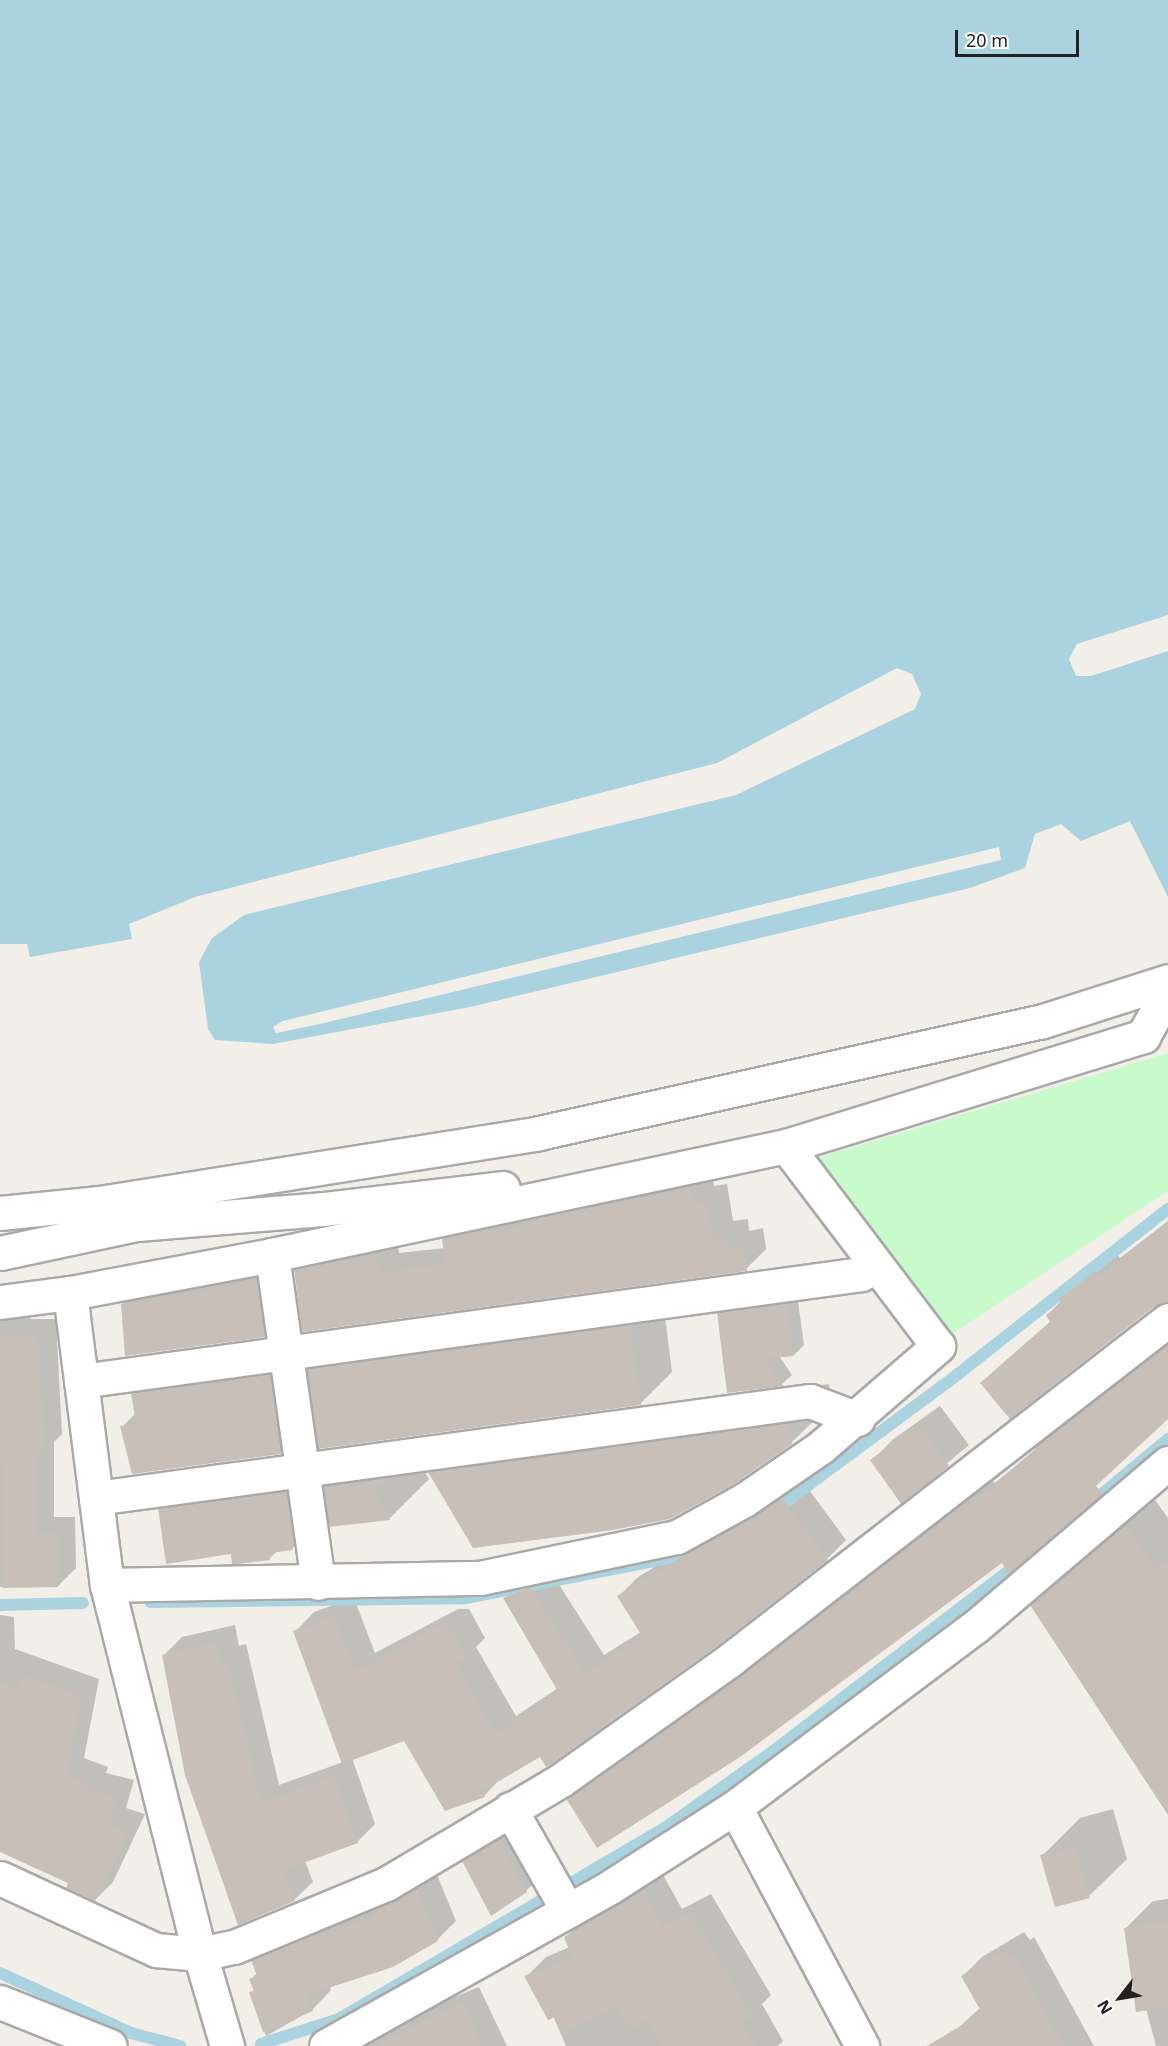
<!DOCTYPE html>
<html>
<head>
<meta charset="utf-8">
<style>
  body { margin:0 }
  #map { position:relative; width:1168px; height:2046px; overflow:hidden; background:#f2efe9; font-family:"Noto Sans",sans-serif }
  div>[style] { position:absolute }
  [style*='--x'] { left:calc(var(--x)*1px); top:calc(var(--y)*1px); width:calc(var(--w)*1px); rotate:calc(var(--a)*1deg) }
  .park>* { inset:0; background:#c8facc }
  .water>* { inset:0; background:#aad3df }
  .shadow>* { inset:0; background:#0003 }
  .stream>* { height:12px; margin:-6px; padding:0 6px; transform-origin:6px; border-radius:6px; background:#aad3df }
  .building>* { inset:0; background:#c7bfb8 }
  .roads { filter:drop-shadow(2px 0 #a9a9a9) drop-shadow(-2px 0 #a9a9a9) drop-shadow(0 2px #a9a9a9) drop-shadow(0 -2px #a9a9a9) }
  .minor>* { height:33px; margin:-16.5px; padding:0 16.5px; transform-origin:16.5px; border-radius:16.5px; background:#fff }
  .tertiary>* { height:33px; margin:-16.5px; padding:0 16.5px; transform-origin:16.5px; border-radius:16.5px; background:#fff }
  span { translate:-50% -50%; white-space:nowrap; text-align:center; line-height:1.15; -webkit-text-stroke:5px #fff; paint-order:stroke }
  .north { position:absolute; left:1090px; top:1968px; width:60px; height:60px; -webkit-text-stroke:4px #fff; paint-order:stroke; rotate:239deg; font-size:16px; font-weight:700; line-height:24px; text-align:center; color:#222 }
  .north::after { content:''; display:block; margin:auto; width:21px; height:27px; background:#222; clip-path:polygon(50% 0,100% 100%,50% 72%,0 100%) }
  .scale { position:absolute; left:955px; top:30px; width:124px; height:27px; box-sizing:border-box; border:3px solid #222; border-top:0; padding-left:8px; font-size:18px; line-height:21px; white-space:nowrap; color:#222; -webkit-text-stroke:4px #fff; paint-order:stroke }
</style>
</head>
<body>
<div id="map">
  <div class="park">
    <div style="clip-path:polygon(1168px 1053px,1168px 1191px,946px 1338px,810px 1160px)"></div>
  </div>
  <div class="water">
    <div style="clip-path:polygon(evenodd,0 0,1168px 0,1168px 615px,1077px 644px,1069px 659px,1076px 676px,1091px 676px,1168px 651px,1168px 897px,1130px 821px,1081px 841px,1061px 824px,1035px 834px,1025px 868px,970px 888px,470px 1007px,273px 1044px,215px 1040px,208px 1029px,199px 962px,212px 938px,244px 915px,736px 795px,915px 709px,921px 694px,912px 674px,897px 668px,717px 763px,195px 897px,129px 924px,132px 939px,30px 957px,27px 944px,0 944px,0 0,999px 847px,1001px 860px,320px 1024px,276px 1033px,273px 1027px,283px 1021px,999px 847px)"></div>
  </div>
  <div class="shadow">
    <div style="clip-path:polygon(711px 1170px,714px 1186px,727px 1184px,733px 1221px,748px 1219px,749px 1231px,763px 1228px,766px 1249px,746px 1269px,303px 1330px,296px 1270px,316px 1250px,396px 1235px,399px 1253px,445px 1248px,444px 1239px,464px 1219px)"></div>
    <div style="clip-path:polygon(1168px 1221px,1168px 1302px,1002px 1364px,1051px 1321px,1048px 1315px,1080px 1280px,1116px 1253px,1120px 1258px)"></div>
    <div style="clip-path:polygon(277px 1261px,284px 1315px,264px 1335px,123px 1304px,143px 1284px)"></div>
    <div style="clip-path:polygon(662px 1294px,672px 1372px,640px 1404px,309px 1369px,340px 1338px)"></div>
    <div style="clip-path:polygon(797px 1294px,804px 1345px,794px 1355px,779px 1356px,792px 1375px,782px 1384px,728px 1392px,719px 1313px,729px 1303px)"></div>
    <div style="clip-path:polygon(0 1309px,29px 1309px,30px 1319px,56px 1319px,62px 1434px,54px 1442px,54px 1517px,75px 1517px,76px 1568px,58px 1586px,0 1587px)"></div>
    <div style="clip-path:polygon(1168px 1338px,1168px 1417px,1002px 1560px,569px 1800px,588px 1781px,764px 1655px,991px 1478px,995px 1483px)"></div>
    <div style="clip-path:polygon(290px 1355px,300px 1432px,280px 1453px,122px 1427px,136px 1413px,132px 1394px,152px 1374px)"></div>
    <div style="clip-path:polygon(829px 1384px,832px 1403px,791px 1443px,430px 1472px,470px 1432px)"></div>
    <div style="clip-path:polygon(940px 1406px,969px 1445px,901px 1502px,872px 1461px,892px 1440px)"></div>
    <div style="clip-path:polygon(364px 1447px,414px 1454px,429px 1479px,390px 1518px,330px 1525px,325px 1487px)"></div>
    <div style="clip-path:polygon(305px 1473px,311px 1529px,292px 1548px,278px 1550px,270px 1558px,232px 1553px,160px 1509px,179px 1490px)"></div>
    <div style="clip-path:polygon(801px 1479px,846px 1540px,827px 1559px,502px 1777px,484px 1796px,405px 1739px,352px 1758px,375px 1824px,357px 1842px,305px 1861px,313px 1882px,294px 1900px,164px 1655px,182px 1637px,235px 1625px,239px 1646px,246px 1644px,279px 1785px,343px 1762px,295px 1632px,314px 1612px,354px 1598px,375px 1653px,458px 1609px,469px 1609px,485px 1638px,476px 1647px,516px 1716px,558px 1688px,505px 1598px,524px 1579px,549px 1569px,604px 1655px,641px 1632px,619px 1596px,638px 1577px)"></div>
    <div style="clip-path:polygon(1155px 1500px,1168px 1518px,1168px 1807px,1032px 1605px,1059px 1578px)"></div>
    <div style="clip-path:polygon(0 1615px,14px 1617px,15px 1649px,99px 1679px,84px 1758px,108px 1767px,106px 1773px,134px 1780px,126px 1808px,145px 1814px,113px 1882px,95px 1900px,70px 1882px,0 1850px)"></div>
    <div style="clip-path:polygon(1113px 1809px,1127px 1859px,1089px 1896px,1042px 1856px,1080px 1818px)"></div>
    <div style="clip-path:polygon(518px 1821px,546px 1871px,526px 1891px,468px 1858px,489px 1838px)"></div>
    <div style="clip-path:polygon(435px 1870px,456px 1921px,437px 1940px,330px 1986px,331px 1990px,312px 2010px,266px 2036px,251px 1993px,255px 1989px,251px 1979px,257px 1973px,253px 1961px,272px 1941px)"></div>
    <div style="clip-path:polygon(662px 1873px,682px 1909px,711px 1894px,771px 1995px,762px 2004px,783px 2041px,778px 2046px,566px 2046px,553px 2016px,526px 1977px,546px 1957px,570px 1947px,566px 1937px,585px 1918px)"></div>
    <div style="clip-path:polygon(1168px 1899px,1168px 2046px,1156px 2046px,1125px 1929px,1153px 1901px)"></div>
    <div style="clip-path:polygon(1024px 1932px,1030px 1940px,1034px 1937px,1094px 2046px,966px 2046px,956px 2030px,980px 2008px,963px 1976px,982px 1957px)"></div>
    <div style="clip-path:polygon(479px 1987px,507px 2046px,355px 2046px,420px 2011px)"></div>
  </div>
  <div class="stream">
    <div style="--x:1090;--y:1504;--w:102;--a:-39.8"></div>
    <div style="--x:772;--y:1512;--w:225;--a:-36.5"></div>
    <div style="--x:953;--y:1378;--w:273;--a:-38.2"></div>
    <div style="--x:150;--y:1602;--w:316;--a:-0.7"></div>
    <div style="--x:466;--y:1598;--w:224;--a:-11.1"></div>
    <div style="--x:686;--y:1555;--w:13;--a:-27"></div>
    <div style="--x:0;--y:1605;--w:83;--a:-1.4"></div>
    <div style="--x:0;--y:1973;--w:144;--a:24.6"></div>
    <div style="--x:131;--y:2033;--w:51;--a:14.9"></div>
    <div style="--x:261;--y:2044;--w:82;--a:-17.8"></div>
    <div style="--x:339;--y:2019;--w:378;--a:-30.4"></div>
    <div style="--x:665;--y:1828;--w:131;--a:-35.4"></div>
    <div style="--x:772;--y:1752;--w:311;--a:-37.4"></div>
  </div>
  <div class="building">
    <div style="clip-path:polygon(691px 1189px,695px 1205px,707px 1203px,714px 1240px,728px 1238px,730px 1250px,743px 1247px,747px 1271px,302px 1332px,294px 1269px,376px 1254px,380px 1272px,445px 1264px,442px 1238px,530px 1224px,530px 1219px)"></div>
    <div style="clip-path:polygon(1168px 1224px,1168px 1302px,1156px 1305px,1010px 1419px,980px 1383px,1050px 1322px,1046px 1315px,1061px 1303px,1059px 1299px,1096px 1271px,1100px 1276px)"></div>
    <div style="clip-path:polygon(257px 1280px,265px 1337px,125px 1356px,121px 1304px)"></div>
    <div style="clip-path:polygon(788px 1304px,794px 1356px,765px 1359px,783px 1386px,727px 1393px,717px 1313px)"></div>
    <div style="clip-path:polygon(630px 1325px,641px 1405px,318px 1449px,307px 1369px)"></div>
    <div style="clip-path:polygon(38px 1336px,45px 1453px,36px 1453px,37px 1534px,58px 1534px,58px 1587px,3px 1588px,0 1337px)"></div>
    <div style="clip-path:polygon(1168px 1344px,1168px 1419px,1096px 1486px,1103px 1494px,1009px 1574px,1002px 1563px,740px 1757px,597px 1848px,567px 1800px,598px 1782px,596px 1778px,742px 1674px,971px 1496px,975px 1501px,1024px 1463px,1037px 1451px,1034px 1448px)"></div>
    <div style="clip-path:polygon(270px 1374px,281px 1454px,132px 1474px,120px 1426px,136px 1424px,131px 1393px)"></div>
    <div style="clip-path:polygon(789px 1423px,792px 1444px,734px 1484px,670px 1519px,613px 1530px,473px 1548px,428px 1472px)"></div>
    <div style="clip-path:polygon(919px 1425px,949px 1466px,901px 1504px,870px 1460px)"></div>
    <div style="clip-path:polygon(393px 1477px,373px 1488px,390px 1520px,329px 1527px,323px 1486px)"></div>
    <div style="clip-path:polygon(286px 1491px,293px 1550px,270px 1553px,270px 1560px,237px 1564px,232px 1564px,231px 1554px,166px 1564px,158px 1508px)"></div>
    <div style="clip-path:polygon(781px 1497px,828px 1560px,720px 1644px,551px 1764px,546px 1767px,540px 1757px,482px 1791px,485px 1797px,445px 1811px,404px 1741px,342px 1764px,293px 1631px,335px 1616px,355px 1671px,447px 1622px,467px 1658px,456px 1664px,496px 1734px,559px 1693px,503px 1598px,530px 1587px,585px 1673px,642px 1636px,617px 1596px)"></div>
    <div style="clip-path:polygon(1125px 1524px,1156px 1568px,1168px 1562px,1168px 1815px,1030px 1605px)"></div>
    <div style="clip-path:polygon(217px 1642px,221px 1663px,228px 1661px,261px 1802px,334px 1776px,358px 1843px,284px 1870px,295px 1901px,238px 1925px,185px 1775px,162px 1655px)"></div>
    <div style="clip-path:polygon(23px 1675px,82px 1697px,67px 1776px,91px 1785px,89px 1790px,117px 1798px,109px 1826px,128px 1832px,95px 1901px,66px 1888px,68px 1883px,0 1852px,0 1681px,18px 1689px)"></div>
    <div style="clip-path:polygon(498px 1840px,527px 1892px,491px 1916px,462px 1861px)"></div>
    <div style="clip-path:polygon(1076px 1846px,1090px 1898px,1055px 1907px,1040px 1855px)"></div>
    <div style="clip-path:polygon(416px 1888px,438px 1941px,393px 1967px,307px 1995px,313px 2011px,263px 2032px,249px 1992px,254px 1991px,249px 1979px,257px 1976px,251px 1960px,308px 1937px,309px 1940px,376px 1916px,374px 1911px)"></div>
    <div style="clip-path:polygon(643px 1892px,663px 1927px,691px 1913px,753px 2016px,742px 2022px,756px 2046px,662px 2046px,647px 2020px,630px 2030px,616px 2006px,563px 2032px,555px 2017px,548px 2020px,524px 1976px,572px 1957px,564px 1937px)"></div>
    <div style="clip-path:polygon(1168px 1921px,1168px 2007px,1136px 2012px,1124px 1928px)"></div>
    <div style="clip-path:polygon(1004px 1950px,1010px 1958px,1014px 1955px,1064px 2046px,927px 2046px,982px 2013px,961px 1976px)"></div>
    <div style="clip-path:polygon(464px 2002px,482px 2046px,372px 2046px)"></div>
  </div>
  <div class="roads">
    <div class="minor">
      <div style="--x:786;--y:1146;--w:374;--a:-17.1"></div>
      <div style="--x:1143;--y:1036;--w:51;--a:-60.4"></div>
      <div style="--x:0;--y:1253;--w:140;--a:-12"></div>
      <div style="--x:137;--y:1224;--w:188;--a:-4.6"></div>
      <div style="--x:324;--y:1209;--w:180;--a:-6.7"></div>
      <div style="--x:272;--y:1255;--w:331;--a:82"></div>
      <div style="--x:0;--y:1302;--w:71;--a:-7.3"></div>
      <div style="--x:81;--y:1381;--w:787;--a:-7.81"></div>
      <div style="--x:861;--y:1274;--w:17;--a:-31"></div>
      <div style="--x:96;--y:1498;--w:721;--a:-7.74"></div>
      <div style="--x:810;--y:1401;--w:51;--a:20.6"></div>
      <div style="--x:107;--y:1585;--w:373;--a:-1.1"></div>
      <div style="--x:480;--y:1578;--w:201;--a:-11.8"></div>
      <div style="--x:677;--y:1537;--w:77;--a:-28.9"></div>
      <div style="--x:744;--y:1500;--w:93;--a:-34.5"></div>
      <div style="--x:821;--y:1447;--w:155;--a:-40.8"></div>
      <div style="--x:938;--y:1346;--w:251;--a:-127.2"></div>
      <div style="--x:786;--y:1146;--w:525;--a:168.03"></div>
      <div style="--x:272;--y:1255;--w:206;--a:169.3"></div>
      <div style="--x:70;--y:1293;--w:294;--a:82.8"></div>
      <div style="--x:107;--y:1585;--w:381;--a:75.9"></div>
      <div style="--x:200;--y:1954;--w:96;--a:73.6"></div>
      <div style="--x:735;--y:1807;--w:271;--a:62"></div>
      <div style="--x:510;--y:1809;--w:117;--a:60.4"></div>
      <div style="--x:0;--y:1878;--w:172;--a:24.8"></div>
      <div style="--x:156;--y:1950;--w:44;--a:5.2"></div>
      <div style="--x:200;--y:1954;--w:35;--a:-12"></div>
      <div style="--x:234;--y:1947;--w:165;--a:-22.5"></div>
      <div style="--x:386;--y:1884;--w:204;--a:-30.7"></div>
      <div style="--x:561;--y:1780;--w:209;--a:-35.4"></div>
      <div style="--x:731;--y:1659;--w:553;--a:-37.8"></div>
      <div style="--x:0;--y:2002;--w:118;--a:21.8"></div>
      <div style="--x:326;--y:2046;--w:325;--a:-29.2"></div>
      <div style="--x:610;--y:1887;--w:148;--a:-32.6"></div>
      <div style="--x:735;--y:1807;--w:300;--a:-36.9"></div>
      <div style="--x:975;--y:1627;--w:253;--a:-40.4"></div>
    </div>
    <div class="tertiary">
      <div style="--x:0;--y:1213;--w:100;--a:-5.8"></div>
      <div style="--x:99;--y:1203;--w:446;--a:-9"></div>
      <div style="--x:539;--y:1133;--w:516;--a:-12.53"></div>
      <div style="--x:1043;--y:1021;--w:131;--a:-17.7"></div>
    </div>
  </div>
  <div class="north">N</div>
  <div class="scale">20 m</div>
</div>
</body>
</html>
